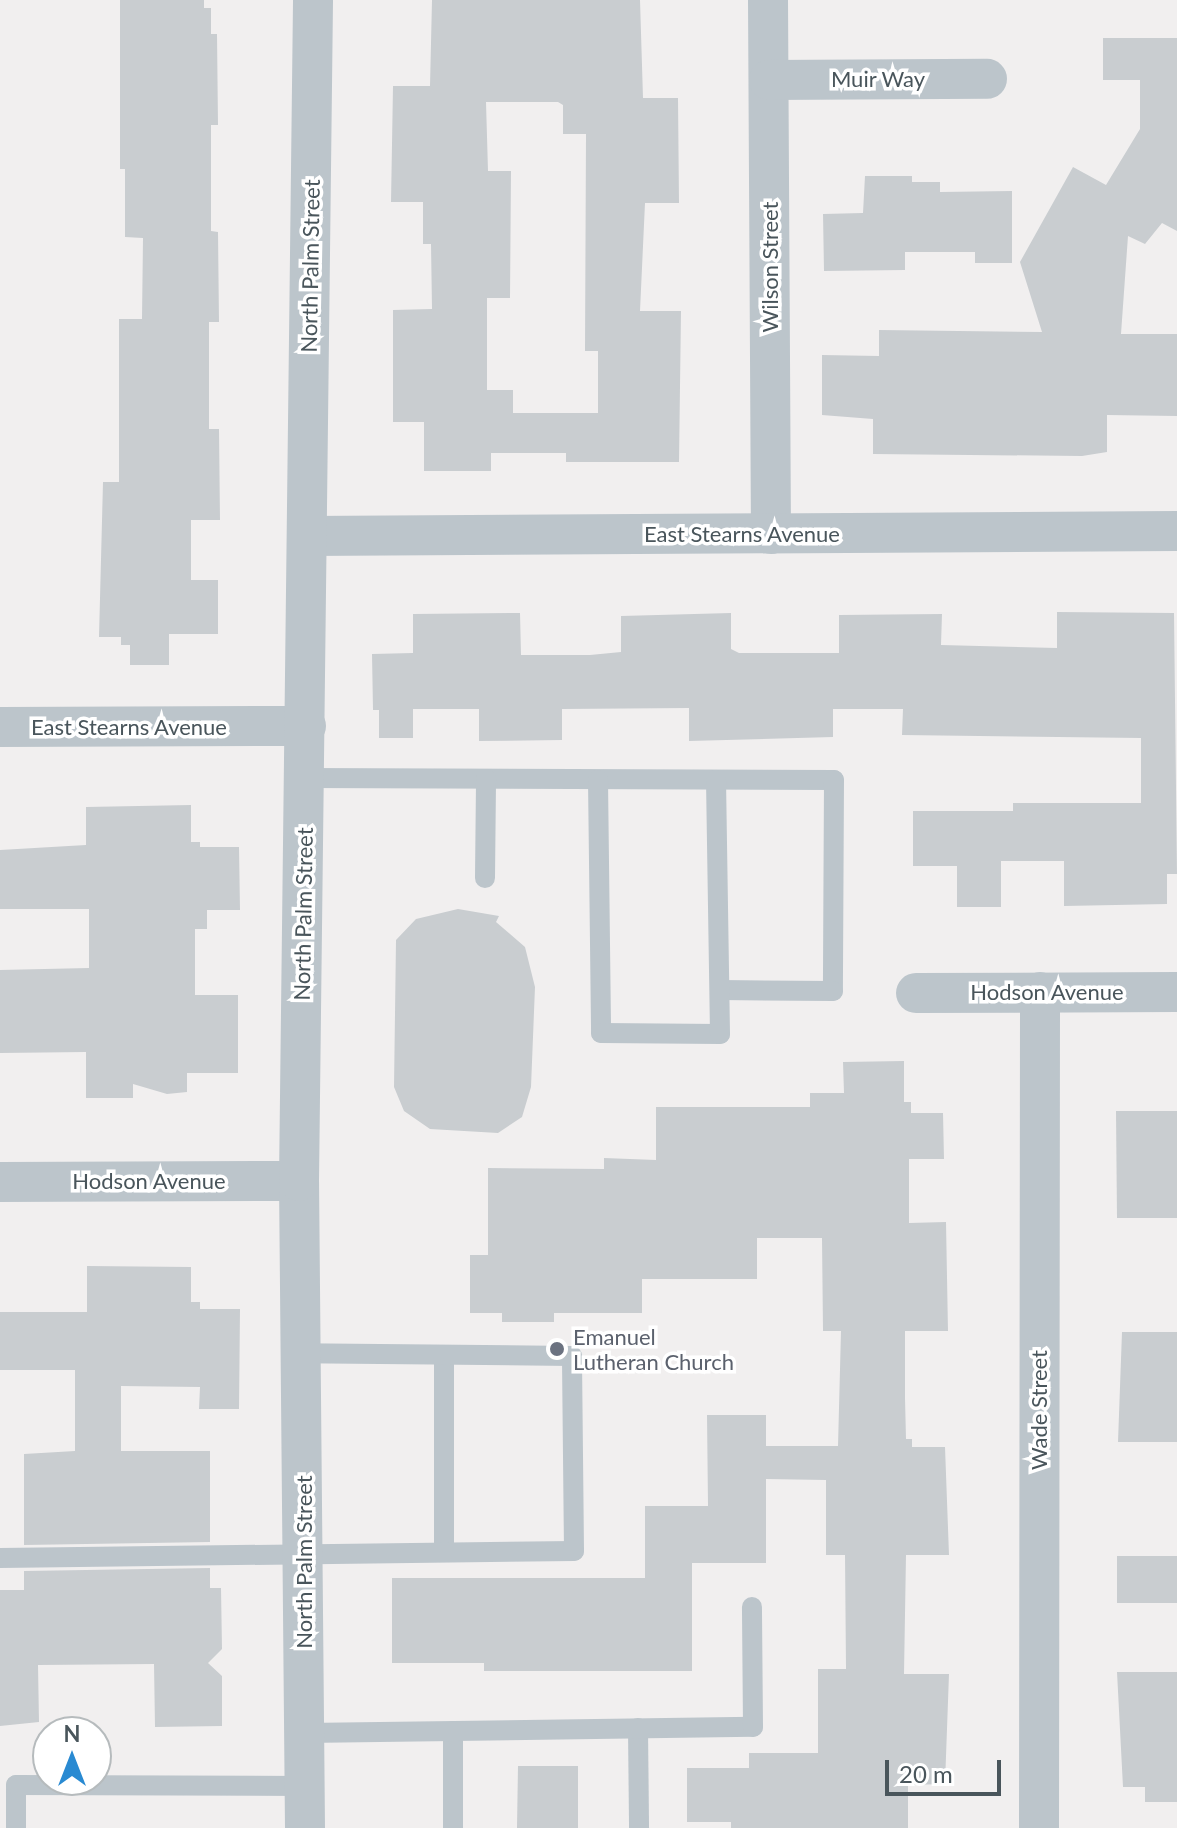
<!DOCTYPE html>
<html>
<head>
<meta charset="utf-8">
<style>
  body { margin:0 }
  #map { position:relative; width:1177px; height:1828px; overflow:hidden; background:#f1efef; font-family:Lato,sans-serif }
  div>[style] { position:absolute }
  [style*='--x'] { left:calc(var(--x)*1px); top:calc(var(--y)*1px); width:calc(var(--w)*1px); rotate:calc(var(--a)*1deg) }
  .building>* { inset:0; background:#c9cdd0 }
  .lane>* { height:20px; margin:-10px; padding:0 10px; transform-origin:10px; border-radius:10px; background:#bcc5cb }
  .street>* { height:40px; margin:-20px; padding:0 20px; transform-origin:20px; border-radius:20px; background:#bcc5cb }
  .dots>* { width:22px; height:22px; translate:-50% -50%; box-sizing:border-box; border:4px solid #fff; border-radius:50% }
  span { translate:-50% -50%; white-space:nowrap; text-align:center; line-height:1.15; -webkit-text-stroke:7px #fff; paint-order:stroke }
  .street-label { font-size:22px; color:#49555b }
  .worship-label { font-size:22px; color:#5b616d }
  .left { translate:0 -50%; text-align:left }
  .north { position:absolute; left:32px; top:1716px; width:80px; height:80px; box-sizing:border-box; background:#fff; border:2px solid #b6bbbd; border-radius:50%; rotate:0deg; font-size:22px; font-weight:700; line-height:32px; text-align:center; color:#49555b }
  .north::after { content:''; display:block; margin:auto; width:28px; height:36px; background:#298ad2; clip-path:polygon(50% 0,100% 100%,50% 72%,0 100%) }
  .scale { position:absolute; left:885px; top:1760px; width:116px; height:36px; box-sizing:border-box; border:4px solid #49555b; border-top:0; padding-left:10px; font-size:24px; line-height:28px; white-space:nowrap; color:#49555b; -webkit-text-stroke:6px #fff; paint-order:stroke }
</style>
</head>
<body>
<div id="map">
  <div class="building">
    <div style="clip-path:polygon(120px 0,204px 0,204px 8px,211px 8px,211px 34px,217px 34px,218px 125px,211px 125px,211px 231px,218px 232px,219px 322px,209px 322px,209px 429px,219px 429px,220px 520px,191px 520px,191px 580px,218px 580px,218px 634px,169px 634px,169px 665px,130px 665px,130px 645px,121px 645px,121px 637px,99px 637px,103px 482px,119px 482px,119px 319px,142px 319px,143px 238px,125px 237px,125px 169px,120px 169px)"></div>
    <div style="clip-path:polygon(evenodd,432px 0,640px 0,643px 98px,678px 98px,679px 203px,645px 203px,640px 311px,681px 311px,679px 462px,566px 462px,566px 453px,491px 453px,491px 471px,424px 471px,424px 422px,393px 422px,393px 310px,432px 309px,431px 244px,423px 244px,423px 202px,391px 202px,393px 86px,430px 86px,432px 0,486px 102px,558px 102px,563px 105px,563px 134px,586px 134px,585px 351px,598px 351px,598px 413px,513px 413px,513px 390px,487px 390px,487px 298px,510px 298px,511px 171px,488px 171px,486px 102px)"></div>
    <div style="clip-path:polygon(1103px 38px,1177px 38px,1177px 231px,1162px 223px,1145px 244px,1128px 236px,1121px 334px,1177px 334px,1177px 416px,1107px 415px,1107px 452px,1082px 456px,873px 454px,873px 419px,822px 415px,822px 355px,879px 356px,879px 330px,1042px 332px,1020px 262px,1073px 167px,1106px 185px,1140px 129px,1140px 80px,1103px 80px)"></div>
    <div style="clip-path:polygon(865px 176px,912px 176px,912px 182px,940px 182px,940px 192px,1012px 191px,1012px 263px,975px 263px,975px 252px,905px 252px,905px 270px,824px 271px,823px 214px,863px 213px)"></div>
    <div style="clip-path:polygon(1057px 612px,1174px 613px,1177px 874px,1167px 874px,1167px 904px,1064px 906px,1064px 861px,1001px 861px,1001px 907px,957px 907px,957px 866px,913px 866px,913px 811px,1013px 811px,1013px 803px,1141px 803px,1141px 738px,902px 735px,903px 709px,833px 709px,833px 737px,689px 741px,689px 708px,562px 709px,562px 740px,479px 741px,479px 709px,413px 709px,413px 738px,379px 738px,379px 710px,373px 710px,372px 654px,413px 653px,413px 614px,520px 613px,521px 655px,590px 655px,621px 652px,621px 616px,731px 613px,731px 649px,739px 653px,839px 653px,839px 615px,942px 614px,941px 645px,1057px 648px)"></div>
    <div style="clip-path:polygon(191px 805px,191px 842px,200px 842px,200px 847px,239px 847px,240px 910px,207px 910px,207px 929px,195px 929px,195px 995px,238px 995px,238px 1073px,187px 1073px,187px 1092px,167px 1094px,133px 1084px,133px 1098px,86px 1098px,86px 1052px,0 1053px,0 970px,89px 968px,89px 909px,0 909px,0 850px,86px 845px,86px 807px)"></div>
    <div style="clip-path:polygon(458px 909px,499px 916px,496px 922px,525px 947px,535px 987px,531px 1087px,522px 1117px,498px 1133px,430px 1129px,404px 1111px,394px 1087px,396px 940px,416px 919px)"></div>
    <div style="clip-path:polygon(904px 1061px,904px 1102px,911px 1102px,911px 1113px,943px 1113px,944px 1159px,909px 1159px,909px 1223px,946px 1222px,948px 1331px,905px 1331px,905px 1398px,906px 1439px,912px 1439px,912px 1447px,945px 1447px,949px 1555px,906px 1555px,904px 1674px,949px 1674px,945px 1784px,908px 1785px,908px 1828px,731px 1828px,731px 1822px,687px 1822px,687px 1768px,749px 1768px,749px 1753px,818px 1753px,818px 1669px,846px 1669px,845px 1555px,826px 1555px,826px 1480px,766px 1479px,766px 1563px,692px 1563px,692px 1671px,484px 1671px,484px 1663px,392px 1663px,392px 1578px,645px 1578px,645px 1506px,708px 1506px,707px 1415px,766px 1415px,766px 1446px,838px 1446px,841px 1331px,823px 1331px,822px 1238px,757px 1238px,757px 1279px,642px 1279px,642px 1313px,554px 1313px,554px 1322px,502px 1322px,502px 1313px,470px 1313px,470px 1255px,488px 1255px,488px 1168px,604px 1169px,604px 1158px,656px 1160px,656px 1107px,810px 1107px,810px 1093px,844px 1093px,843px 1062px)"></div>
    <div style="clip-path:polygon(1116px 1111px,1177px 1111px,1177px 1218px,1117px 1218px)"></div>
    <div style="clip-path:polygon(87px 1266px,191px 1267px,191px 1302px,200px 1302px,200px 1309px,240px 1309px,239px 1409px,199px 1409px,200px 1387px,121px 1386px,121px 1451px,210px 1451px,210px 1542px,24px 1545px,24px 1454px,75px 1451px,75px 1370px,0 1370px,0 1312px,87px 1312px)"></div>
    <div style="clip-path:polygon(1122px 1332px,1177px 1332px,1177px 1442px,1118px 1442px)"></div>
    <div style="clip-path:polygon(1117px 1556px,1177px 1556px,1177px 1603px,1117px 1603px)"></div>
    <div style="clip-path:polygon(210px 1568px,210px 1588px,221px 1588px,222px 1649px,208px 1663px,222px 1676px,222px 1726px,155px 1727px,154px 1664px,38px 1665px,39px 1722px,0 1726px,0 1590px,24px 1590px,24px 1571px)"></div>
    <div style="clip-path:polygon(1117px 1672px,1177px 1672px,1177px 1802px,1145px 1802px,1145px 1787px,1123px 1787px)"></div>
    <div style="clip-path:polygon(518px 1766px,578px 1766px,578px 1828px,517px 1828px)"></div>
  </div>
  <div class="lane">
    <div style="--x:305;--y:778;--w:529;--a:0.22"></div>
    <div style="--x:834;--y:780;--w:211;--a:90.3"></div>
    <div style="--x:833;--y:991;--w:113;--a:-179.5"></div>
    <div style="--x:598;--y:780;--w:253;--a:89.3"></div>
    <div style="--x:601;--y:1033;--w:119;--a:0.5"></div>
    <div style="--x:720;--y:1034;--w:254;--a:-90.9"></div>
    <div style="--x:485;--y:878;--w:99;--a:-89.4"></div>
    <div style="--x:444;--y:1355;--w:196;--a:90"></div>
    <div style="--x:0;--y:1558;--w:574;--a:-0.7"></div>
    <div style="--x:574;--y:1551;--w:195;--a:-90.6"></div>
    <div style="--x:572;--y:1356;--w:270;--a:-179.4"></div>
    <div style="--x:638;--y:1728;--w:100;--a:89.4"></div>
    <div style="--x:453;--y:1731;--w:97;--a:90"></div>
    <div style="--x:305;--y:1733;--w:448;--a:-0.8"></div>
    <div style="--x:753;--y:1727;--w:120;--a:-90.5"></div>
    <div style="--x:16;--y:1828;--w:43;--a:-90"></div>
    <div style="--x:16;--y:1785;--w:289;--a:0.2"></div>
  </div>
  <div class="street">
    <div style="--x:768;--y:0;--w:534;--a:89.68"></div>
    <div style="--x:769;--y:80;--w:218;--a:-0.3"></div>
    <div style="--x:307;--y:536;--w:870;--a:-0.33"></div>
    <div style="--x:0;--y:727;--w:306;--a:-0.2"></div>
    <div style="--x:916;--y:993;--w:261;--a:-0.2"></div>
    <div style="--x:0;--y:1182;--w:299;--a:-0.2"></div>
    <div style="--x:305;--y:1828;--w:647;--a:-90.53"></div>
    <div style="--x:299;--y:1181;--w:1181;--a:-89.32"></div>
    <div style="--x:1039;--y:1828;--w:836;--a:-89.93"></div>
  </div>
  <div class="dots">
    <div style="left:557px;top:1349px;background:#6b7280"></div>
  </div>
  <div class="street-label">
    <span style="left:878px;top:79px">Muir Way</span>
    <span style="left:310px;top:266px;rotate:-89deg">North Palm Street</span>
    <span style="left:770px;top:267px;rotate:-90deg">Wilson Street</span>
    <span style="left:742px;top:534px">East Stearns Avenue</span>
    <span style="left:129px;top:727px">East Stearns Avenue</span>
    <span style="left:303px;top:914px;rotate:-89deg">North Palm Street</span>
    <span style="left:1047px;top:992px">Hodson Avenue</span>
    <span style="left:149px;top:1181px">Hodson Avenue</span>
    <span style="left:1039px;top:1410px;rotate:-90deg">Wade Street</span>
    <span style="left:304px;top:1562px;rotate:-90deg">North Palm Street</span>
  </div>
  <div class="worship-label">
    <span class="left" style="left:573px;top:1349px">Emanuel<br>Lutheran Church</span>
  </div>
  <div class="north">N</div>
  <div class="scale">20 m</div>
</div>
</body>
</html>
